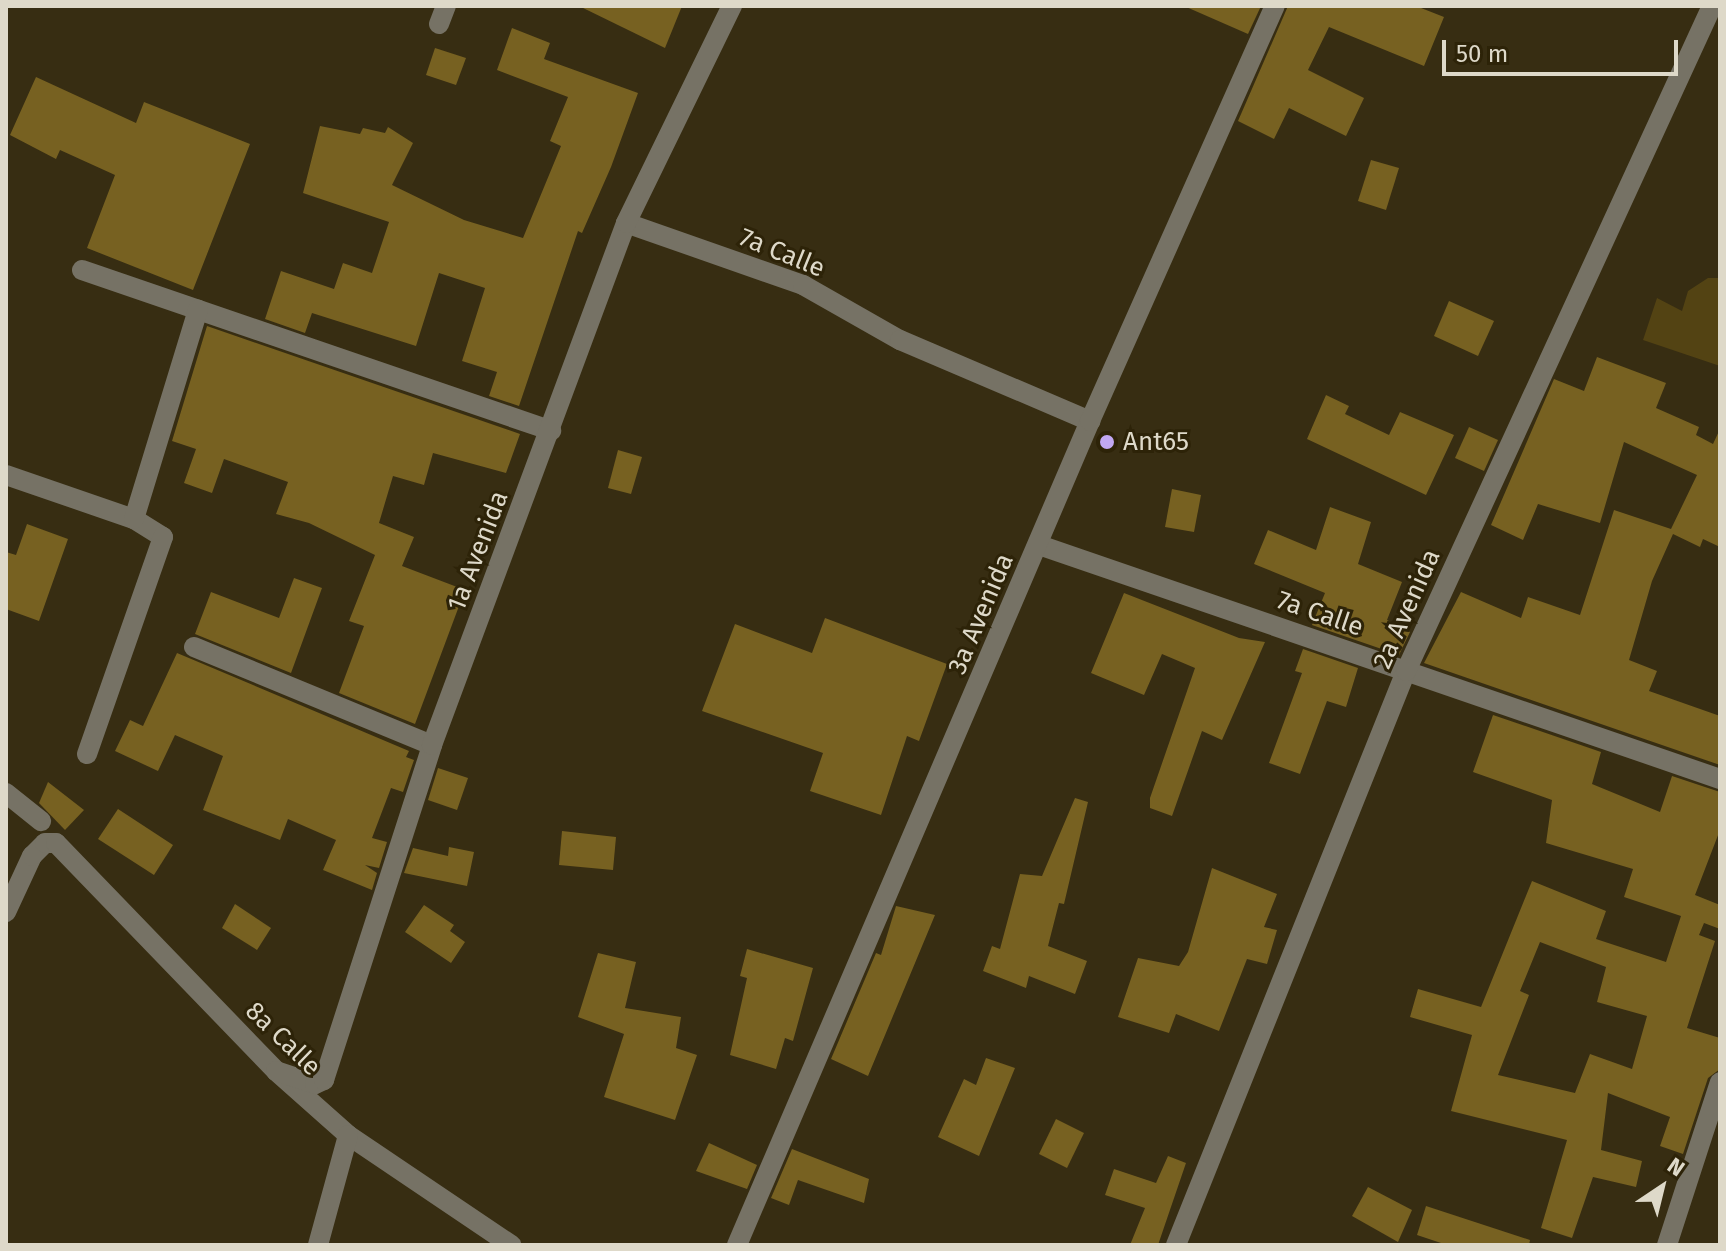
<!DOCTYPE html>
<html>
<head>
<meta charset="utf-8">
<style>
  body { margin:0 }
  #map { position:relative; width:1726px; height:1251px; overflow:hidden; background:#372d12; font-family:"Fira Sans",sans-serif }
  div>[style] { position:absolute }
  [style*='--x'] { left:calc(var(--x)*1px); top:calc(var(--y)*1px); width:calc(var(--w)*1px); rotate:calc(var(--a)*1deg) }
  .green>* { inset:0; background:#534313 }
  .building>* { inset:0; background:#776121 }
  .minor>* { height:20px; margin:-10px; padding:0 10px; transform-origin:10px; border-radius:10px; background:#767265 }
  .dots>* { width:22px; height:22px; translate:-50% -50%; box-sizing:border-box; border:4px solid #2d2308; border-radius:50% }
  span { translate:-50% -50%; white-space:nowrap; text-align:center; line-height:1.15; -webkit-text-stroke:6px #2d2308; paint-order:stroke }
  .street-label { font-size:26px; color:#ded9c9 }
  .poi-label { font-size:26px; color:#ded9c9 }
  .left { translate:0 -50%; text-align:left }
  .frame { position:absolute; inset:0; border:8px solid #ded9c9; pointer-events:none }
  .north { position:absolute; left:1622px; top:1147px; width:80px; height:80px; -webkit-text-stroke:6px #2d2308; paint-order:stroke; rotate:35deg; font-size:22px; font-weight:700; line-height:32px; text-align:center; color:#ded9c9 }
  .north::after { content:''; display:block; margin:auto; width:28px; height:36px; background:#ded9c9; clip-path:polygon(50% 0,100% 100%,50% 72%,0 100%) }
  .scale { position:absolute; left:1442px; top:40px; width:236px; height:36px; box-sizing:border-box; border:4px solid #ded9c9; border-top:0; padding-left:10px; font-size:24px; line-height:28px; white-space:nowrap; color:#ded9c9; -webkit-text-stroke:6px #2d2308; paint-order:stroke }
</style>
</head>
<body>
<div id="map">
  <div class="green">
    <div style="clip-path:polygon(1708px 278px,1720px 278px,1720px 366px,1643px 340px,1657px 298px,1682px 311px,1688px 291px)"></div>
  </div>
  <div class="building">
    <div style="clip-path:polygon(579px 6px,682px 6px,665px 48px)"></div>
    <div style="clip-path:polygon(1184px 6px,1261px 6px,1248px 34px)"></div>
    <div style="clip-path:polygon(1288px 6px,1416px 6px,1444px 17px,1424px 66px,1329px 27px,1308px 70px,1364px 98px,1346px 136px,1289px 108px,1274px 139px,1238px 121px)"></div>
    <div style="clip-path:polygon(512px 28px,550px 43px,544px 59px,638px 93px,611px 167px,582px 233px,578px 231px,519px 406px,489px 396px,497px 372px,462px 361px,485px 288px,439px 273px,416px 346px,312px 313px,305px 333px,265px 319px,281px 271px,334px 289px,343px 263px,372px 273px,389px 222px,303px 193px,320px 126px,360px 134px,363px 128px,385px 133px,388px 127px,413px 143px,392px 185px,464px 220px,523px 238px,561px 146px,550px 141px,568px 97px,497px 70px)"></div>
    <div style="clip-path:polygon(435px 48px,466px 58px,456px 85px,426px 75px)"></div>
    <div style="clip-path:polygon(36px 77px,136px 123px,144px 102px,250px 144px,193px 290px,87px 248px,115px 175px,60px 150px,56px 159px,10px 135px)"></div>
    <div style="clip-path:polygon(1371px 160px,1399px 168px,1386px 210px,1358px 201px)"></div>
    <div style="clip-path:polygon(1449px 301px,1494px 321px,1478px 356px,1434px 336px)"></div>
    <div style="clip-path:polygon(207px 326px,520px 434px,506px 473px,433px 453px,424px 485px,393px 476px,379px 523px,414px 537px,402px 566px,465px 590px,415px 724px,339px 693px,364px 626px,349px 621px,375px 555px,309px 523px,276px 514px,288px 482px,224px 459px,212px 493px,184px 483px,196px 449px,172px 441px)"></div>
    <div style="clip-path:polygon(1597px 357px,1666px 383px,1656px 408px,1699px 427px,1696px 435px,1713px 444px,1720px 429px,1720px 547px,1703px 539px,1700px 547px,1673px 534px,1652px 581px,1629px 660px,1657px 671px,1649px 691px,1720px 716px,1720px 765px,1424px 663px,1461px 592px,1521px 618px,1528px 597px,1580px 615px,1614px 510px,1671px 529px,1697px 475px,1624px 442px,1600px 523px,1538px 504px,1523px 540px,1491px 525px,1554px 379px,1584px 391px)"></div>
    <div style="clip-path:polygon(1326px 395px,1349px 406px,1345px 414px,1389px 435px,1400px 412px,1454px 435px,1426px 495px,1307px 439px)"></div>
    <div style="clip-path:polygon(1469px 427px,1498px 440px,1484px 471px,1455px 458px)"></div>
    <div style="clip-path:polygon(618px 450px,642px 457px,631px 494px,608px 488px)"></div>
    <div style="clip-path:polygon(1172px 489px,1201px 495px,1194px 532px,1165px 527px)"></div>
    <div style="clip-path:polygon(1330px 507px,1371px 522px,1358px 564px,1402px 582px,1387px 620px,1410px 632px,1399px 655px,1312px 625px,1325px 593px,1254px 564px,1268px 530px,1316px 550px)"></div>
    <div style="clip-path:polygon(27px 524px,68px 539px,39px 621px,6px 609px,6px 552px,16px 555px)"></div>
    <div style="clip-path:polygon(294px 578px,322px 588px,291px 673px,195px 634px,211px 592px,279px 618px)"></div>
    <div style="clip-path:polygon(1124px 593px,1239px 638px,1265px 642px,1222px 740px,1202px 731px,1172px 816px,1150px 808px,1150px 798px,1195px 668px,1162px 654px,1144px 695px,1091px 673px)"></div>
    <div style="clip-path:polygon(825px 618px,947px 664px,919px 741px,907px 736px,881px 815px,810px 791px,823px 753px,702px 711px,735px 624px,812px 653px)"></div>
    <div style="clip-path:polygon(1303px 649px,1358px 668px,1346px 707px,1327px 701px,1300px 774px,1269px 763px,1302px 673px,1295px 671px)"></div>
    <div style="clip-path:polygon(177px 653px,409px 751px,406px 757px,414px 760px,403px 792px,391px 788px,372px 838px,387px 842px,379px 868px,365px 865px,377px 873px,372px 890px,323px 870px,336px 840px,288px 819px,280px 840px,203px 810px,223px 756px,175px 735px,158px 771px,115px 751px,130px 720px,143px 726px)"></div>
    <div style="clip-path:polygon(evenodd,1493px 715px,1601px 752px,1592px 784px,1660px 812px,1672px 776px,1720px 792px,1720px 830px,1695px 895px,1720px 905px,1720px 929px,1704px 923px,1699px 935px,1715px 941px,1687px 1028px,1720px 1038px,1720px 1069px,1708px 1078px,1683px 1154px,1660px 1146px,1670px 1117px,1608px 1093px,1601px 1150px,1642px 1161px,1636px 1187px,1593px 1177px,1572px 1238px,1541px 1228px,1567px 1140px,1451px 1111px,1472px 1035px,1410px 1017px,1418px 989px,1481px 1007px,1532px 881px,1606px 911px,1596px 939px,1666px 962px,1681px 916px,1624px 897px,1633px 869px,1546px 843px,1552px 800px,1473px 772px,1493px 715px,1540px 942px,1606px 967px,1597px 1002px,1647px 1016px,1632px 1069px,1590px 1054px,1575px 1093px,1498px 1075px,1529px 995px,1520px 991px,1540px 942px)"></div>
    <div style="clip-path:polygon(438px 768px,468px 778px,457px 810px,428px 800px)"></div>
    <div style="clip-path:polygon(48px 782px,84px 810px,65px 830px,39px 803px)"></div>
    <div style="clip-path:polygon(1075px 798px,1088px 802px,1064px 904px,1059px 903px,1048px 946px,1087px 961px,1075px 994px,1029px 976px,1026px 988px,983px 971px,992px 946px,1000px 949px,1020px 874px,1042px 876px)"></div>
    <div style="clip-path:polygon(118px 809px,173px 845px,154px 875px,98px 839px)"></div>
    <div style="clip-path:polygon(562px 831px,616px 837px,613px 870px,559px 865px)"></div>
    <div style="clip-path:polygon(449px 847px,474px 852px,467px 886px,404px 873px,413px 848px,448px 856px)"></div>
    <div style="clip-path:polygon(1212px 868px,1277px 894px,1264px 927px,1277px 930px,1267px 964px,1247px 959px,1219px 1031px,1176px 1014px,1169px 1033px,1118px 1017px,1138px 958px,1179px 966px,1188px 952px)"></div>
    <div style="clip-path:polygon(235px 904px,271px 928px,257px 950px,222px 928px)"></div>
    <div style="clip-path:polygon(424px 905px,454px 925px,450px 931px,465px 942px,451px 963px,405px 932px)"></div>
    <div style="clip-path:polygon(896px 906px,935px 915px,868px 1076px,831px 1059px,876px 953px,881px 955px)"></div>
    <div style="clip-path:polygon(747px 949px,813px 968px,793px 1041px,785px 1038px,776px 1069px,730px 1055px,747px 978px,740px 976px)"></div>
    <div style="clip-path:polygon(598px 953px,636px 962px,625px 1008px,681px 1017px,676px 1048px,697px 1055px,675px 1120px,604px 1097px,624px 1034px,578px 1017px)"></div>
    <div style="clip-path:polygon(986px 1058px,1015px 1068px,979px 1156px,938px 1137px,964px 1079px,976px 1085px)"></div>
    <div style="clip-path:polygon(1056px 1119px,1084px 1133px,1067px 1168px,1039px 1154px)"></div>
    <div style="clip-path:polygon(709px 1143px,757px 1165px,747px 1189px,696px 1171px)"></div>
    <div style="clip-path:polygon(792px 1149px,869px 1179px,864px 1203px,798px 1180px,789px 1205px,771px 1198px)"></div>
    <div style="clip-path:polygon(1168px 1156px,1186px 1163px,1158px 1245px,1130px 1245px,1145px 1208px,1105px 1195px,1114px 1169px,1156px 1183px)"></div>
    <div style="clip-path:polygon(1368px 1187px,1412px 1210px,1398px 1242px,1352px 1216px)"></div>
    <div style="clip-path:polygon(1426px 1206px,1530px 1240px,1529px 1245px,1447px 1245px,1417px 1235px)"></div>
  </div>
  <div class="minor">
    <div style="--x:439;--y:24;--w:19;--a:-69"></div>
    <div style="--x:626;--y:223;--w:188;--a:19.3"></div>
    <div style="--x:803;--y:285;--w:112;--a:29.6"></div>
    <div style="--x:900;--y:340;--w:207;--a:23.1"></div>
    <div style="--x:82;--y:270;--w:496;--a:18.9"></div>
    <div style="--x:6;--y:475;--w:135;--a:19"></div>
    <div style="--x:134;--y:519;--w:34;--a:32"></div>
    <div style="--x:163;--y:537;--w:230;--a:109.3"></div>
    <div style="--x:134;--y:519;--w:219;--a:-73"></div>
    <div style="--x:1039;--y:545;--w:720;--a:18.96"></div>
    <div style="--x:194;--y:647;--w:257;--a:22.4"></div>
    <div style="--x:6;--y:793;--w:45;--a:38.7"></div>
    <div style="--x:6;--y:912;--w:62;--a:-65.1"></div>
    <div style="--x:32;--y:856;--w:18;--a:-45"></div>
    <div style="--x:45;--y:843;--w:11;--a:0"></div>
    <div style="--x:56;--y:843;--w:317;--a:46"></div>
    <div style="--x:276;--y:1071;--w:96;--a:41.6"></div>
    <div style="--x:348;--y:1135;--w:197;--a:34"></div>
    <div style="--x:276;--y:1071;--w:41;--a:18.4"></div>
    <div style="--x:315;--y:1084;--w:10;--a:-24"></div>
    <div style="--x:324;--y:1080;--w:352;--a:-72.1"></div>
    <div style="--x:432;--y:745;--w:557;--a:-69.61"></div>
    <div style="--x:626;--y:223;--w:242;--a:-64"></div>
    <div style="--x:318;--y:1245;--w:114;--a:-74.7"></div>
    <div style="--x:737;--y:1245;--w:896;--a:-66.81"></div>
    <div style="--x:1090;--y:421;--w:454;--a:-66"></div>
    <div style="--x:1176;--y:1245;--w:618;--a:-68.16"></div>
    <div style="--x:1406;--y:671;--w:732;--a:-65.29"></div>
    <div style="--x:1667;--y:1245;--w:171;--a:-72"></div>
  </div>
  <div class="dots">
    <div style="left:1107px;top:442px;background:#c2a8f3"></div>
  </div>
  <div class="street-label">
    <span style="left:782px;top:253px;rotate:22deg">7a Calle</span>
    <span style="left:478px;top:551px;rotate:-69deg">1a Avenida</span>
    <span style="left:1407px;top:609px;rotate:-66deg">2a Avenida</span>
    <span style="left:981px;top:614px;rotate:-67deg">3a Avenida</span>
    <span style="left:1320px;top:614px;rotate:19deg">7a Calle</span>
    <span style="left:283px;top:1039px;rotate:44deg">8a Calle</span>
  </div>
  <div class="poi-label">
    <span class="left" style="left:1123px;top:442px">Ant65</span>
  </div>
  <div class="frame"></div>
  <div class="north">N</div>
  <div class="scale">50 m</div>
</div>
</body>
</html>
